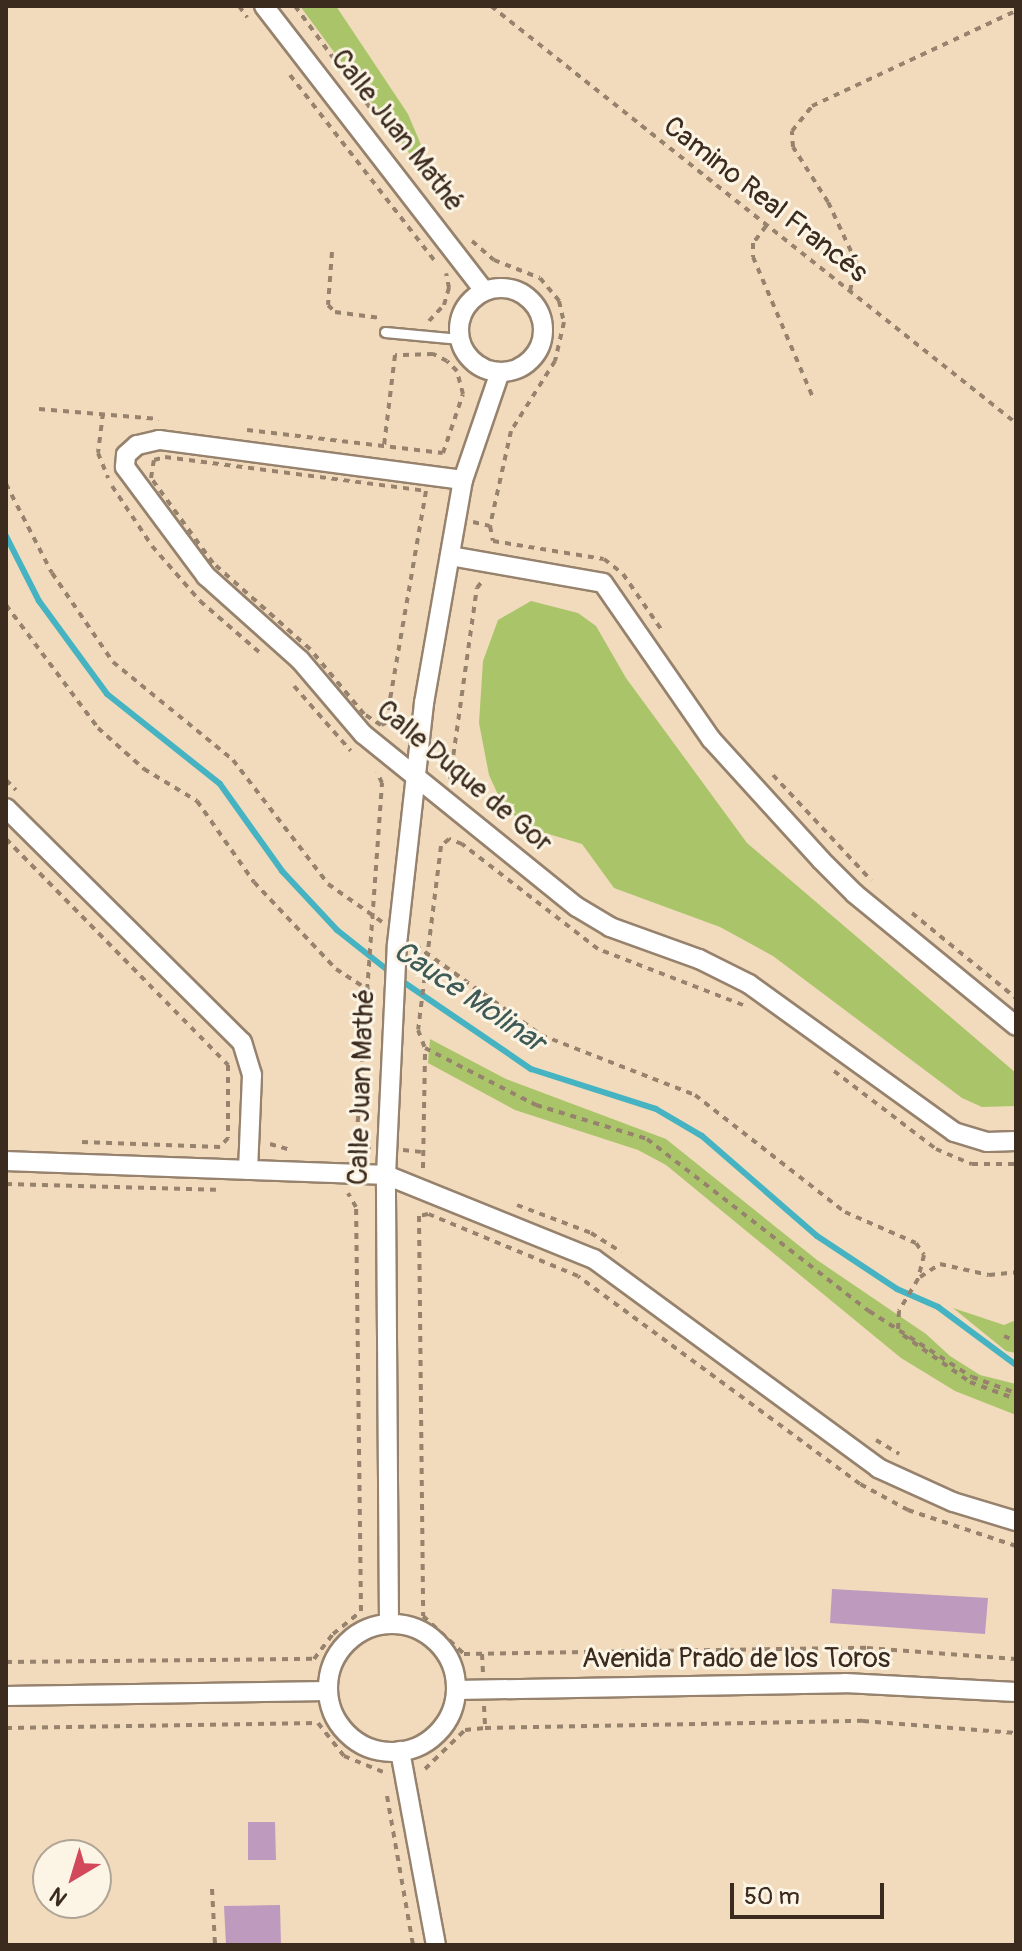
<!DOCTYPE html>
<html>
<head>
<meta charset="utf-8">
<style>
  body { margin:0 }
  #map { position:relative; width:1022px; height:1951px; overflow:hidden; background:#f1dbbc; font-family:Pangolin,sans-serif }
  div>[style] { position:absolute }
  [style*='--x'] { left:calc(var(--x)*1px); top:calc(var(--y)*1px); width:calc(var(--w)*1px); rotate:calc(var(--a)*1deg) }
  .green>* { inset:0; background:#aac469 }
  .stream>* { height:6px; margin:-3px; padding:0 3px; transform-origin:3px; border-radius:3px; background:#45b3c1 }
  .building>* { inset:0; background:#be9abf }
  .path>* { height:4px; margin-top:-2px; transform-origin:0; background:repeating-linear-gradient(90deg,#96826d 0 6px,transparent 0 12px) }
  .roads { filter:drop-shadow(2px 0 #96826d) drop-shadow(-2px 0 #96826d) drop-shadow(0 2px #96826d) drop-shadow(0 -2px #96826d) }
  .lane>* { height:9px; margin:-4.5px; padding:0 4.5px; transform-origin:4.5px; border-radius:4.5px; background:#fff }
  .street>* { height:18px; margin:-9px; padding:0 9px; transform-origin:9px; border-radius:9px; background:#fff }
  .street>.ring { margin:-9px; padding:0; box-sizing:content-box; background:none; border:18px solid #fff; border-radius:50% }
  span { translate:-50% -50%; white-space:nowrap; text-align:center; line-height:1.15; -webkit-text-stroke:6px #fcf5e5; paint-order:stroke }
  .street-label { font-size:28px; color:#3b2a1e }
  .water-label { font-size:30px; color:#3e5a57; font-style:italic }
  .frame { position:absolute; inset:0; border:8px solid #3b2a1e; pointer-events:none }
  .north { position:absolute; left:32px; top:1839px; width:80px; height:80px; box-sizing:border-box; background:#fcf5e5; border:2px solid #afa495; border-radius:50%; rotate:218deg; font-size:22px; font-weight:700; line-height:32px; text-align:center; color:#3b2a1e }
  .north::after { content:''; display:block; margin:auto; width:28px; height:36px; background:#d1495b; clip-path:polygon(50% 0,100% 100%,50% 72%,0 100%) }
  .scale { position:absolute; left:730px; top:1883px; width:154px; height:36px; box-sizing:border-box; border:4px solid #3b2a1e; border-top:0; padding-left:10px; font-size:24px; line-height:28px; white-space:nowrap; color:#3b2a1e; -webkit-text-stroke:6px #fcf5e5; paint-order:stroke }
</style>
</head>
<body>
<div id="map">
  <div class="green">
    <div style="clip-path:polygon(300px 6px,336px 6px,408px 114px,437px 183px,434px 187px)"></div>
    <div style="clip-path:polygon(531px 601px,578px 613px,596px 626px,626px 678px,747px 843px,1016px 1073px,1016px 1106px,982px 1107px,962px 1098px,773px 956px,720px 927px,614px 888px,582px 844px,545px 833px,505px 810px,489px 775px,479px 723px,483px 661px,498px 620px)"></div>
    <div style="clip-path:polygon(430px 1039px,506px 1079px,666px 1139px,817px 1260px,926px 1334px,950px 1356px,980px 1375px,1016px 1384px,1016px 1415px,955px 1391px,901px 1358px,666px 1165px,638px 1150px,515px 1110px,428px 1063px)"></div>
    <div style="clip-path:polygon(953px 1308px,1004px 1325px,1016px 1320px,1016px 1353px,1006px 1351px)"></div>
  </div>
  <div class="stream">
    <div style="--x:6;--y:536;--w:73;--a:63.1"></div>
    <div style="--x:39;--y:601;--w:115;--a:53.8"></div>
    <div style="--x:107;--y:694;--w:144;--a:38.5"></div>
    <div style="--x:220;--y:784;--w:107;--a:54.5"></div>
    <div style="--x:282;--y:871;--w:81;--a:47"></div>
    <div style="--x:337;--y:930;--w:68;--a:38.4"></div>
    <div style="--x:399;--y:979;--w:160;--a:34.3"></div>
    <div style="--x:531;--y:1069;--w:131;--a:17.7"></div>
    <div style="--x:656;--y:1109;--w:53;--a:30.4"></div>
    <div style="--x:702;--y:1136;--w:152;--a:41"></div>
    <div style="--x:817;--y:1236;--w:96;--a:33.5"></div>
    <div style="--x:897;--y:1289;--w:45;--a:23.7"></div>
    <div style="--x:938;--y:1307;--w:97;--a:36.6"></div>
  </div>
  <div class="building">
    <div style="clip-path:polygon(832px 1589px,988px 1598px,985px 1634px,830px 1623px)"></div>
    <div style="clip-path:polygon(248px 1822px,275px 1822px,276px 1860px,248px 1860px)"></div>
    <div style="clip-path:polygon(280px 1905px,281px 1945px,226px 1945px,224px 1906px)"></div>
  </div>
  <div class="path">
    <div style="--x:239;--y:6;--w:14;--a:54"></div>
    <div style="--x:295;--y:6;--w:142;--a:53.6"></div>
    <div style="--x:491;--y:6;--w:670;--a:38.46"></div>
    <div style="--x:290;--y:75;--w:239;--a:52.1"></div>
    <div style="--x:766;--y:226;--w:21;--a:127"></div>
    <div style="--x:753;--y:243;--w:14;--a:90"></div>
    <div style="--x:753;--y:257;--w:153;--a:66.9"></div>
    <div style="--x:472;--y:241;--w:29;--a:41"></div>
    <div style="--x:494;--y:260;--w:49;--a:21.4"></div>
    <div style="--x:540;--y:278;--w:30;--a:50"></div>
    <div style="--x:559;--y:301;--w:22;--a:77"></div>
    <div style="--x:564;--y:322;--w:40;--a:103"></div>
    <div style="--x:555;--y:361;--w:83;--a:122.2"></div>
    <div style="--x:511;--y:431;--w:97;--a:102.5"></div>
    <div style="--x:490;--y:526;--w:15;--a:79"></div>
    <div style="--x:493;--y:541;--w:112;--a:9.2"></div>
    <div style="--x:604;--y:559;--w:24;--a:38"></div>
    <div style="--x:623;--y:574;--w:67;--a:55.4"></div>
    <div style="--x:332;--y:252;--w:53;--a:94.3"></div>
    <div style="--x:328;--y:305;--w:10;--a:45"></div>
    <div style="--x:335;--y:312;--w:46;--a:7.4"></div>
    <div style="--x:850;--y:291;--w:30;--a:-78"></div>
    <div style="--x:856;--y:262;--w:66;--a:-115"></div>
    <div style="--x:828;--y:202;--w:65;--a:-122.5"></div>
    <div style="--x:793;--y:147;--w:16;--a:-94"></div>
    <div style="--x:792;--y:131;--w:32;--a:-51"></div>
    <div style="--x:812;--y:106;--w:225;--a:-25"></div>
    <div style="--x:429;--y:321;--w:22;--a:-47"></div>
    <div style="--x:444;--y:305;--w:18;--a:-74"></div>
    <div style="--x:449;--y:288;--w:15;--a:-101"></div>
    <div style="--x:39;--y:409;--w:120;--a:4.8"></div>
    <div style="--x:103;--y:413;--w:40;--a:97.1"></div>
    <div style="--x:98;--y:453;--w:27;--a:68"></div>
    <div style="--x:247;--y:430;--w:197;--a:6.7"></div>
    <div style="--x:443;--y:453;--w:62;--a:-71.3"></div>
    <div style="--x:463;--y:394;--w:24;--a:-105"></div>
    <div style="--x:457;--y:371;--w:14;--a:-135"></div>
    <div style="--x:447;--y:361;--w:16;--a:-153"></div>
    <div style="--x:433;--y:354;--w:38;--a:178"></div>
    <div style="--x:395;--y:355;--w:92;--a:96.9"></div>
    <div style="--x:165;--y:457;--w:263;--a:7.4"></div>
    <div style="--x:426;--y:491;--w:235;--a:99.8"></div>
    <div style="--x:386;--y:723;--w:5;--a:158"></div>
    <div style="--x:381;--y:725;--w:20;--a:-147"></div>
    <div style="--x:364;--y:714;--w:85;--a:-129.7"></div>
    <div style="--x:310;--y:649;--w:130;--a:-138.4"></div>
    <div style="--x:213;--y:563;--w:105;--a:-126.1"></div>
    <div style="--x:151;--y:478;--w:18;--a:-81"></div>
    <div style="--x:154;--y:460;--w:11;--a:-15"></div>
    <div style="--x:6;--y:484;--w:100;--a:62.7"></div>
    <div style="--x:52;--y:573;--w:108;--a:55.6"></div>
    <div style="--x:113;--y:662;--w:155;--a:39.2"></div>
    <div style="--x:233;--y:760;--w:156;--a:52.5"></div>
    <div style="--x:328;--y:884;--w:66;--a:35.1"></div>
    <div style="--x:112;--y:486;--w:72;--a:56.3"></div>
    <div style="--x:152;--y:546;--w:73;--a:48.9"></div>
    <div style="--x:200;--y:601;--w:78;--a:40.8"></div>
    <div style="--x:473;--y:522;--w:17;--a:13"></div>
    <div style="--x:6;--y:605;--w:154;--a:53.2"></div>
    <div style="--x:98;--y:728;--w:62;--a:41.7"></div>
    <div style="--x:144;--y:769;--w:62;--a:31.1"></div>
    <div style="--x:197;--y:801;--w:99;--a:54.9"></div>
    <div style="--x:254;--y:882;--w:120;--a:46.7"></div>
    <div style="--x:336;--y:969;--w:40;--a:32.9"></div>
    <div style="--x:294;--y:686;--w:86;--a:48.8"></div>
    <div style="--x:773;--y:775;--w:144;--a:47"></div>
    <div style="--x:450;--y:779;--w:193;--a:-82"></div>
    <div style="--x:477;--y:588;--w:10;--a:-53"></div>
    <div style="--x:6;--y:780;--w:14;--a:45"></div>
    <div style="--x:6;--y:839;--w:317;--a:45.5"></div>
    <div style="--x:228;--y:1065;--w:73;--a:90"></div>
    <div style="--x:228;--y:1138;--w:12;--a:132"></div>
    <div style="--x:220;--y:1147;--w:138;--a:-177.9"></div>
    <div style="--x:912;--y:913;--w:134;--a:39.3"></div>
    <div style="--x:415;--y:945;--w:155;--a:35.5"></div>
    <div style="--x:541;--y:1035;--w:165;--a:21.3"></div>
    <div style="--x:695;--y:1095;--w:190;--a:38"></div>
    <div style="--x:845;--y:1212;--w:77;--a:23.6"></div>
    <div style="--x:916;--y:1243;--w:14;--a:56"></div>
    <div style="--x:924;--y:1255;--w:25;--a:104"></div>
    <div style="--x:918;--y:1279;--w:37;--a:121"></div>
    <div style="--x:899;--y:1311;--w:18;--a:93"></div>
    <div style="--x:743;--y:1005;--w:155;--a:-158.9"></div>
    <div style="--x:598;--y:949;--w:172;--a:-142.3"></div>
    <div style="--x:462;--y:844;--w:14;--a:-159"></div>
    <div style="--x:449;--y:839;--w:11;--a:139"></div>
    <div style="--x:441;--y:846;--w:185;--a:97.1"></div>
    <div style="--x:418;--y:1030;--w:19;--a:69"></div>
    <div style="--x:425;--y:1048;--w:125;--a:27.2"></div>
    <div style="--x:536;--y:1105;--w:116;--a:17"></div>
    <div style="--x:647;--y:1139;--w:281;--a:37.8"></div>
    <div style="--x:869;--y:1311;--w:122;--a:32.7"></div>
    <div style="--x:972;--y:1377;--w:47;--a:20"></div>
    <div style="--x:834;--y:1071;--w:128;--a:37.4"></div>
    <div style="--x:936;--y:1149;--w:39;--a:23"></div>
    <div style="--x:972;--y:1164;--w:44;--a:0"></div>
    <div style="--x:270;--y:1144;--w:22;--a:16"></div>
    <div style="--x:356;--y:1146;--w:364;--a:-85.9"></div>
    <div style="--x:382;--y:783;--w:12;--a:-114"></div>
    <div style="--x:403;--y:1150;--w:18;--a:6"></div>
    <div style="--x:347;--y:1153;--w:11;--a:-38"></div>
    <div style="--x:356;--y:1146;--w:15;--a:4"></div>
    <div style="--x:423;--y:1168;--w:120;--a:-89"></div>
    <div style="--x:6;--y:1184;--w:210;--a:1.6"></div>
    <div style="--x:517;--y:1205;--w:79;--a:20.7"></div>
    <div style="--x:591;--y:1233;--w:36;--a:32"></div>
    <div style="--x:920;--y:1277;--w:24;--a:-33"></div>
    <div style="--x:940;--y:1264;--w:50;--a:12.7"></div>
    <div style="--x:989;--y:1275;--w:27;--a:-6"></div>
    <div style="--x:903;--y:1335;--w:82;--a:35"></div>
    <div style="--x:970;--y:1382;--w:49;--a:20.3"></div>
    <div style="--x:1004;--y:1336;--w:13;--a:23"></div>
    <div style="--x:876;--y:1440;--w:27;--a:31"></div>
    <div style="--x:1016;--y:1546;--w:114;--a:-161.6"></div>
    <div style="--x:908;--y:1510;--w:55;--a:-151.6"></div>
    <div style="--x:860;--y:1484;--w:350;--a:-143.6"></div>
    <div style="--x:578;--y:1276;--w:162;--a:-157.5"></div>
    <div style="--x:428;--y:1214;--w:9;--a:167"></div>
    <div style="--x:419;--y:1216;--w:400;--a:89.4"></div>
    <div style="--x:423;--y:1616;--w:56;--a:42.8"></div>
    <div style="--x:464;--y:1654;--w:403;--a:-0.9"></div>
    <div style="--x:867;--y:1648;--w:149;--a:4.2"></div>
    <div style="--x:482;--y:1654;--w:20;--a:87"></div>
    <div style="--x:6;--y:1662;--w:308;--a:-0.6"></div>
    <div style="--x:314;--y:1659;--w:31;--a:-53"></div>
    <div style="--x:333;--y:1634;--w:36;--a:-39"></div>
    <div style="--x:361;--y:1611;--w:404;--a:-90.7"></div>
    <div style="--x:356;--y:1207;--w:16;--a:-120"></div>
    <div style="--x:484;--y:1706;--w:22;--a:87"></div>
    <div style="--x:6;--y:1728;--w:312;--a:-0.9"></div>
    <div style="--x:318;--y:1723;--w:42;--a:51.8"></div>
    <div style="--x:344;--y:1756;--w:42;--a:22.3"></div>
    <div style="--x:425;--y:1769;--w:56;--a:-44.3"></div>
    <div style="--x:465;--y:1730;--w:20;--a:-6"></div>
    <div style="--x:485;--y:1728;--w:378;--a:-1.1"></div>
    <div style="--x:863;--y:1721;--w:153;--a:4.5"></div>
    <div style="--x:387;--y:1796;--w:151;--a:80.1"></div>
    <div style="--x:212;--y:1889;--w:56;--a:86.9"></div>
  </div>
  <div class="roads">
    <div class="lane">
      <div style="--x:385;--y:332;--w:75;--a:5.3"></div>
    </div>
    <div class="street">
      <div style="--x:264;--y:6;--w:360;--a:52.3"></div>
      <div class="ring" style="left:459px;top:288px;width:66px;height:66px"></div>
      <div style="--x:463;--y:480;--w:307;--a:-172.5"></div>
      <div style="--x:159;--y:440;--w:23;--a:167"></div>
      <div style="--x:137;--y:445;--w:15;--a:138"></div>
      <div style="--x:126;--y:455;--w:12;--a:95"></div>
      <div style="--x:125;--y:467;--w:136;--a:53.4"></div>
      <div style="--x:206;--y:576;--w:126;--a:41.8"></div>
      <div style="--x:300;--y:660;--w:97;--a:49.6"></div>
      <div style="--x:363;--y:734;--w:275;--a:39"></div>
      <div style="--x:577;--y:907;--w:39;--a:31"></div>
      <div style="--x:610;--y:927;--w:95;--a:19.8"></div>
      <div style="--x:699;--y:959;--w:56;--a:26.6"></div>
      <div style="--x:749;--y:984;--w:253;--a:35.8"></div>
      <div style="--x:954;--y:1132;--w:34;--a:17"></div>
      <div style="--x:987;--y:1142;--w:29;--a:-2"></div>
      <div style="--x:450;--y:556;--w:155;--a:10"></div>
      <div style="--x:603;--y:583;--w:190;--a:55.3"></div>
      <div style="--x:711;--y:739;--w:164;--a:47.7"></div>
      <div style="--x:821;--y:860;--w:48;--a:45"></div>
      <div style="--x:855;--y:894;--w:208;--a:39.3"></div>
      <div style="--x:6;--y:808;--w:332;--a:44.8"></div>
      <div style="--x:242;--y:1042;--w:34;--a:73"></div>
      <div style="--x:252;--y:1075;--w:95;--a:92.4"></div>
      <div style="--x:6;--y:1161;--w:380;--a:2.1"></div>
      <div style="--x:386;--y:1175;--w:224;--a:22"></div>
      <div style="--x:594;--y:1259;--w:353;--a:36.3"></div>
      <div style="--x:878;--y:1468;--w:82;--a:24.4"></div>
      <div style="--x:953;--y:1502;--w:66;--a:16.8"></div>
      <div style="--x:389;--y:1624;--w:449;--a:-90.4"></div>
      <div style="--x:386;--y:1175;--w:231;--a:-87.3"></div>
      <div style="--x:397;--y:944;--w:243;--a:-83.6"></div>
      <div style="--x:424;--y:703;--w:226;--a:-80.1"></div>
      <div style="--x:463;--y:480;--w:114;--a:-71.1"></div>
      <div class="ring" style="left:328px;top:1624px;width:110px;height:110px"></div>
      <div style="--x:456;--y:1690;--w:389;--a:-1"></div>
      <div style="--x:845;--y:1683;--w:171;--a:3"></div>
      <div style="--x:6;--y:1696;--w:322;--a:-0.9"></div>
      <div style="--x:400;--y:1751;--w:197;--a:79.5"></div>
    </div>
  </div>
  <div class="street-label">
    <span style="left:397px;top:131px;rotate:52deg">Calle Juan Mathé</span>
    <span style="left:765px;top:200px;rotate:38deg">Camino Real Francés</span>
    <span style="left:464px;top:777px;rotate:40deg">Calle Duque de Gor</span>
    <span style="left:362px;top:1087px;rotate:-88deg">Calle Juan Mathé</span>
    <span style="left:736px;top:1659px">Avenida Prado de los Toros</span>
  </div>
  <div class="water-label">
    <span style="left:469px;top:997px;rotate:34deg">Cauce Molinar</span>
  </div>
  <div class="frame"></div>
  <div class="north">N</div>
  <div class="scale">50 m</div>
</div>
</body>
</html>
